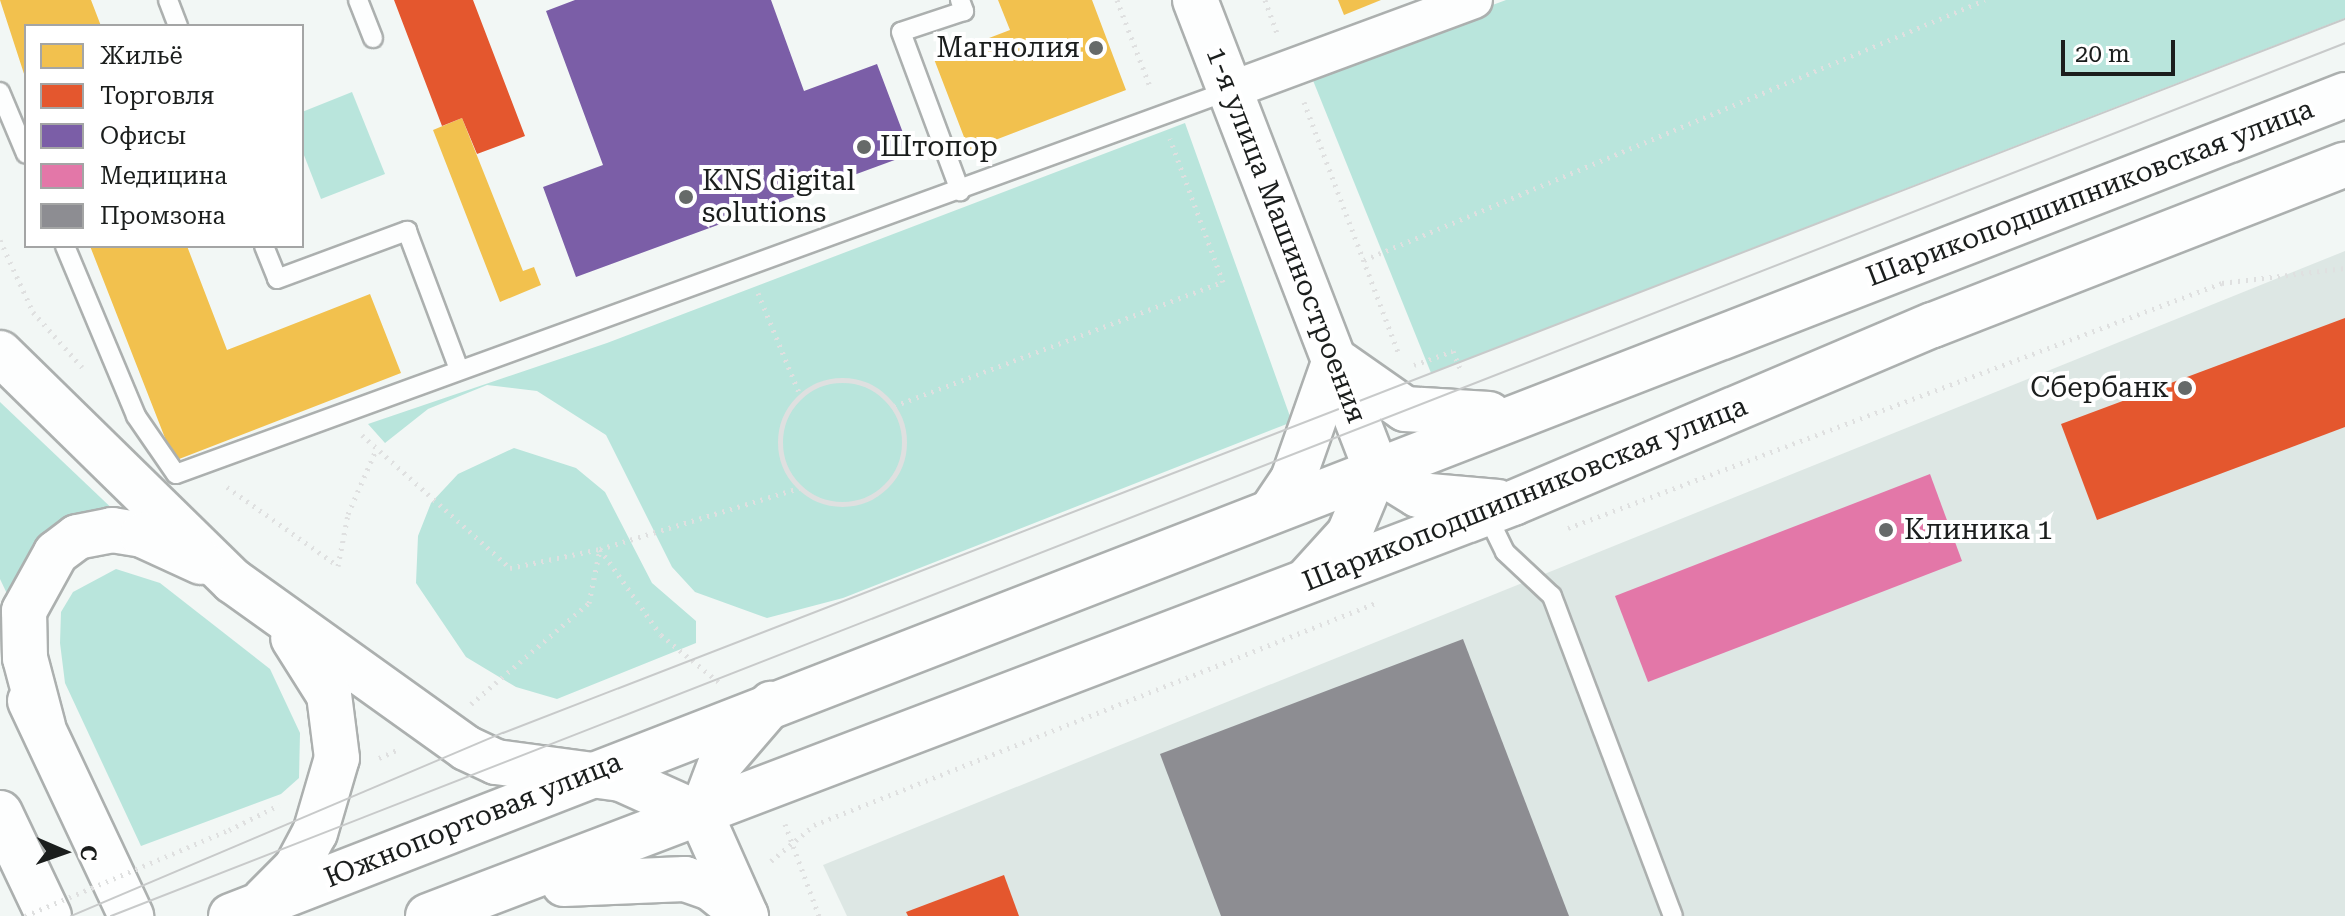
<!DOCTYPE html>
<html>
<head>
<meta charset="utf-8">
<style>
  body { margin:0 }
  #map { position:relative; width:2345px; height:916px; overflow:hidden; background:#f2f7f5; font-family:"Roboto Serif",serif }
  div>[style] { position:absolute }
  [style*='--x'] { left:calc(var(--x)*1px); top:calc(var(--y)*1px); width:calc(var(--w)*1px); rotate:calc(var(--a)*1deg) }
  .built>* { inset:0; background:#dde7e4 }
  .green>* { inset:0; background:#b9e5dc }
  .homes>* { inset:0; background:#f2c14e }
  .shops>* { inset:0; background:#e4572e }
  .offices>* { inset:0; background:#7b5ea7 }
  .health>* { inset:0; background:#e377a8 }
  .industry>* { inset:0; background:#8d8d92 }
  .path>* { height:5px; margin-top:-2.5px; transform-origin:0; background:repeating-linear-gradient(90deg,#dfe0e0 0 2px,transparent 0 8px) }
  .path>.ring { margin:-2.5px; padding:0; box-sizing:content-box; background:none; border:5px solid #dfe0e0; border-radius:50% }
  .roads { filter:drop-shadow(2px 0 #acb0af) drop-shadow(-2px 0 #acb0af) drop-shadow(0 2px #acb0af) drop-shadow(0 -2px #acb0af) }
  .lane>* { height:18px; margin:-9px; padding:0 9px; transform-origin:9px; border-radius:9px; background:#fdfefe }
  .street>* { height:36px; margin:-18px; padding:0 18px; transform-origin:18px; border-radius:18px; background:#fdfefe }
  .secondary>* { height:44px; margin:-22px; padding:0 22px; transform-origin:22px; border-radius:22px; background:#fdfefe }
  .primary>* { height:44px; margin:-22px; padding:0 22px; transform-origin:22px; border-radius:22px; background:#fdfefe }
  .tram>* { height:2px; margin:-1px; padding:0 1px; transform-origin:1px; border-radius:1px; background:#c8caca }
  .path-bridge>* { height:5px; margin-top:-2.5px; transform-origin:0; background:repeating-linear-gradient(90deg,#dfe0e0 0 2px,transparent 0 8px) }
  .dots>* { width:22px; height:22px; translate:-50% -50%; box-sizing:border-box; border:4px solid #fff; border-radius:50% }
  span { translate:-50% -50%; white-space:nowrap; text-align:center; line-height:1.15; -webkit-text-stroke:8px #fff; paint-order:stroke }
  .poi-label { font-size:28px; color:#1b1e1d }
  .right { translate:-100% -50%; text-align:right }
  .left { translate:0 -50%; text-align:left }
  .street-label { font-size:28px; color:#1b1e1d }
  .legend { position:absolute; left:24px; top:24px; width:280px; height:224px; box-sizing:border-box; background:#fff; border:2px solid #a4a5a5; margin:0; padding:10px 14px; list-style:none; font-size:24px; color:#1b1e1d }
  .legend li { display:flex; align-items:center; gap:16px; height:40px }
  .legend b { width:40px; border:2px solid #a4a5a5 }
  .north { position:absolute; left:24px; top:812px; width:80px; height:80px; -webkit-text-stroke:6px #fff; paint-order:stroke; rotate:92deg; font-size:22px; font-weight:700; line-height:32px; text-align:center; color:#1b1e1d }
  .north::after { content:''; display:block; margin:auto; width:28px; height:36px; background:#1b1e1d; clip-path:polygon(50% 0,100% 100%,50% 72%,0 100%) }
  .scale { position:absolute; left:2061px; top:40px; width:114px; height:36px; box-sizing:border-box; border:4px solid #1b1e1d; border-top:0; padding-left:10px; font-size:24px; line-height:28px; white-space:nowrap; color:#1b1e1d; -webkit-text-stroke:6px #fff; paint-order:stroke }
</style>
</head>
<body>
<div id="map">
  <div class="built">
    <div style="clip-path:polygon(2345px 251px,2345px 916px,847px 916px,823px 865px)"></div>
  </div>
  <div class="green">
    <div style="clip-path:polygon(1506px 0,2345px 0,2345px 18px,1431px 373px,1310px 73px)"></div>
    <div style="clip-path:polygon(352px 92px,385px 174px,321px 199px,302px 150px,302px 112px)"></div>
    <div style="clip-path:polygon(1185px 123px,1292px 422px,843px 598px,767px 618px,695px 592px,672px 567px,606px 435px,537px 391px,487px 385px,428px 409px,385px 443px,368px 424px,607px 343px)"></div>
    <div style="clip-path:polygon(0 402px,121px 517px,10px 600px,0 579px)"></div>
    <div style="clip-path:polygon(514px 448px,576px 468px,605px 492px,652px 583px,696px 621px,696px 643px,557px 699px,516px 687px,466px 657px,416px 583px,418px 536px,431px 503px,458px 474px)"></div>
    <div style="clip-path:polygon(116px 569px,160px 583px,270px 669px,300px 733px,299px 778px,281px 794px,141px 846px,65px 683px,60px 643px,61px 612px,73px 592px)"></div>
  </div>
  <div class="homes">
    <div style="clip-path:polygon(0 0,91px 0,101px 26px,26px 26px,26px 80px)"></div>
    <div style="clip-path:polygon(998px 0,1092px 0,1126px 90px,969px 150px,934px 59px,1010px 30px)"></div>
    <div style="clip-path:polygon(1338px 0,1381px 0,1344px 15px)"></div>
    <div style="clip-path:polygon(462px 118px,523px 271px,534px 267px,541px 285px,500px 302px,433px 130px)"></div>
    <div style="clip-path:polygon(90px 246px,187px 246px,227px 350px,370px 294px,401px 373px,174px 461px)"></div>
  </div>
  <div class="shops">
    <div style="clip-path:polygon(394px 0,473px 0,525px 136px,477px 154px,462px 118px,442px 126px)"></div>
    <div style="clip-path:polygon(2345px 318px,2345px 427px,2097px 520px,2061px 424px)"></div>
    <div style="clip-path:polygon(1004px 875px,1019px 916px,908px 916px,906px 912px)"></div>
  </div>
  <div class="offices">
    <div style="clip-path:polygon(575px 0,771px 0,804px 91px,877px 64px,911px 154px,576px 277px,543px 187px,603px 165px,546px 11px)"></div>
  </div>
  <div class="health">
    <div style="clip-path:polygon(1930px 474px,1962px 561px,1648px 682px,1615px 596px)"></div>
  </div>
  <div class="industry">
    <div style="clip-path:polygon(1463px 639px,1569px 916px,1221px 916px,1160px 754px)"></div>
  </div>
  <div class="path">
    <div style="--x:1117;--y:0;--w:95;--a:69.1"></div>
    <div style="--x:1265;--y:0;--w:35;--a:70"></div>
    <div style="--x:1304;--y:102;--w:270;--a:69.4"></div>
    <div style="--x:0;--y:240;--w:79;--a:65.4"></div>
    <div style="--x:33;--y:312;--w:74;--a:48.3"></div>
    <div style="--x:1364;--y:260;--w:673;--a:-22.72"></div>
    <div style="--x:758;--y:293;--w:110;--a:67.6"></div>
    <div style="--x:1414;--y:365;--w:41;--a:-19.7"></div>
    <div style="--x:1453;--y:351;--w:22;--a:68"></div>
    <div class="ring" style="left:780px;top:380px;width:119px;height:119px"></div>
    <div style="--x:894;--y:406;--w:352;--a:-20.7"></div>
    <div style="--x:1223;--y:282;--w:153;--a:-110.3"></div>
    <div style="--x:362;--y:435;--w:199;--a:41.9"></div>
    <div style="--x:510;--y:568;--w:92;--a:-11.9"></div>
    <div style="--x:600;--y:549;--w:105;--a:54.7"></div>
    <div style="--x:661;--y:635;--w:77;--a:39.2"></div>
    <div style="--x:227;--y:487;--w:136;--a:35.4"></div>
    <div style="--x:338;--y:566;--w:53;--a:-79.1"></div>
    <div style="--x:348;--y:514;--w:70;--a:-66.4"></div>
    <div style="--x:1568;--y:528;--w:698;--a:-20.54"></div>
    <div style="--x:2222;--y:283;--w:124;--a:-7"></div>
    <div style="--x:471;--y:704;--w:155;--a:-40.6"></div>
    <div style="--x:589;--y:603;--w:55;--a:-78.5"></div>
    <div style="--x:600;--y:549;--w:209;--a:-17"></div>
    <div style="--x:379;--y:758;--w:22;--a:-24"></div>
    <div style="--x:785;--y:824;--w:98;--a:69.7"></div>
    <div style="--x:229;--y:830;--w:56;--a:-26.6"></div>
    <div style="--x:771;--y:861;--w:56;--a:-39.9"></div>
    <div style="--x:814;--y:825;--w:606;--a:-21.57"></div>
  </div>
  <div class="roads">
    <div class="lane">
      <div style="--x:168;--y:0;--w:28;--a:69"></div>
      <div style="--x:358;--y:0;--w:41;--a:68.5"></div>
      <div style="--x:960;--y:0;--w:12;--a:70"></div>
      <div style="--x:964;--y:11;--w:66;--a:161.6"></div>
      <div style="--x:901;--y:32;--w:170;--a:69.6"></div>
      <div style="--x:0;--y:92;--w:67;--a:67.2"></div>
      <div style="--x:65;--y:246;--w:184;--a:67.3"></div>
      <div style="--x:136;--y:416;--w:70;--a:55.4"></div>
      <div style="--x:176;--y:474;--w:1123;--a:-20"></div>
      <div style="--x:264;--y:246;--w:35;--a:68"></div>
      <div style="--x:277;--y:279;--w:139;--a:-20.3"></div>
      <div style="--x:407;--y:231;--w:147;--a:69.4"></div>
      <div style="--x:1486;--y:513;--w:43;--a:64"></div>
      <div style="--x:1505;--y:552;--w:64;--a:43.1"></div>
      <div style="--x:1552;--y:596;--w:342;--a:69.3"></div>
    </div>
    <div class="street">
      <div style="--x:1231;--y:90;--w:259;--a:-20.3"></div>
    </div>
    <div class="secondary">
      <div style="--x:1195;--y:0;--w:503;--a:68.9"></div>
      <div style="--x:0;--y:353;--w:326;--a:44.4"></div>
      <div style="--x:233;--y:581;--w:287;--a:35.6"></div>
      <div style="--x:466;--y:748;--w:33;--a:25"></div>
      <div style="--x:496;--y:762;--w:126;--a:7.7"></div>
      <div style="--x:621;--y:779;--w:88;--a:24.2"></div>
      <div style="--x:1335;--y:360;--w:85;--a:35"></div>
      <div style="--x:1405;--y:409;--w:84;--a:3.4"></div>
      <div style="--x:1376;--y:469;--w:49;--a:31.8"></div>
      <div style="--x:1418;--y:495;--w:80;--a:5"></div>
      <div style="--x:1273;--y:509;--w:36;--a:-56"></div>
      <div style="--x:1293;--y:479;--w:126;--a:-70.6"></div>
      <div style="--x:1309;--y:578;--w:59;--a:-47.7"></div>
      <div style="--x:1349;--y:534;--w:70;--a:-67.4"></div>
      <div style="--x:30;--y:701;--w:238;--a:64.8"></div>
      <div style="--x:43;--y:726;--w:70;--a:-104.8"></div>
      <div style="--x:25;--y:658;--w:47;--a:-91.2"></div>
      <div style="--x:24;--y:611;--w:66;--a:-61.1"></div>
      <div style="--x:56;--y:553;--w:26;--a:-37"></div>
      <div style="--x:77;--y:537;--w:36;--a:-11"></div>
      <div style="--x:112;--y:530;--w:30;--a:9"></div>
      <div style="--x:142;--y:535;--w:65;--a:24.6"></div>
      <div style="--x:701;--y:815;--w:57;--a:-69.3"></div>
      <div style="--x:721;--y:762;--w:77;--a:-49.2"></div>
      <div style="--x:701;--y:815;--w:108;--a:66"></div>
      <div style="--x:564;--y:884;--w:121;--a:-2.4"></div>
      <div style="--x:685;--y:879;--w:28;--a:19"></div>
      <div style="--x:711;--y:888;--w:45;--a:38.7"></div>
      <div style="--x:264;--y:900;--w:45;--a:-45"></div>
      <div style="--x:296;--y:868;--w:40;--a:-62"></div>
      <div style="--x:315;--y:833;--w:78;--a:-73.7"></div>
      <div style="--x:337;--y:758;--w:64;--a:-97.2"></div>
      <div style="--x:329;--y:695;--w:67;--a:-122.3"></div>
      <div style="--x:231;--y:916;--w:2268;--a:-21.22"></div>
      <div style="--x:428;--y:916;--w:1161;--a:-20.84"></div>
      <div style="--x:1513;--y:503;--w:456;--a:-23"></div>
      <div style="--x:1933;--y:325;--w:442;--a:-21.3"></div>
    </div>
    <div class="primary">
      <div style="--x:0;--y:813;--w:114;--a:64.6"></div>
    </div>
  </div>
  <div class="tram">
    <div style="--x:71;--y:916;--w:469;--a:-23"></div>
    <div style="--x:503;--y:733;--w:1976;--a:-21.19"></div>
    <div style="--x:111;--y:916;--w:2399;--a:-21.34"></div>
  </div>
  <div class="path-bridge">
    <div style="--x:25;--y:916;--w:221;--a:-22.9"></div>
  </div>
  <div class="dots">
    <div style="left:1096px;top:48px;background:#666a69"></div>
    <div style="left:864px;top:147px;background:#666a69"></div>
    <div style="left:686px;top:197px;background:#666a69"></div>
    <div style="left:2185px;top:388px;background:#666a69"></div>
    <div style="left:1886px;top:530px;background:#666a69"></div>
  </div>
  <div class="poi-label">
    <span class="right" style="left:1080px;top:48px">Магнолия</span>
    <span class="left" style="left:880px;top:147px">Штопор</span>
    <span class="left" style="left:702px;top:197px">KNS digital<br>solutions</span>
    <span class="right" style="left:2169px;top:388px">Сбербанк</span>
    <span class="left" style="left:1904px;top:530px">Клиника 1</span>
  </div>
  <div class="street-label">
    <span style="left:2090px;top:193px;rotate:-21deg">Шарикоподшипниковская улица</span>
    <span style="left:1286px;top:235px;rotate:69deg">1-я улица Машиностроения</span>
    <span style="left:1525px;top:494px;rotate:-22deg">Шарикоподшипниковская улица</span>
    <span style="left:473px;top:820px;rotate:-22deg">Южнопортовая улица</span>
  </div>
  <ul class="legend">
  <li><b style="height:22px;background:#f2c14e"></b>Жильё</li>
  <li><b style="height:22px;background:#e4572e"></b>Торговля</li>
  <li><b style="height:22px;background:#7b5ea7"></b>Офисы</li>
  <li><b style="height:22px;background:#e377a8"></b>Медицина</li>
  <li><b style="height:22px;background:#8d8d92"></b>Промзона</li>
  </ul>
  <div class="north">С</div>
  <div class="scale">20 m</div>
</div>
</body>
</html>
